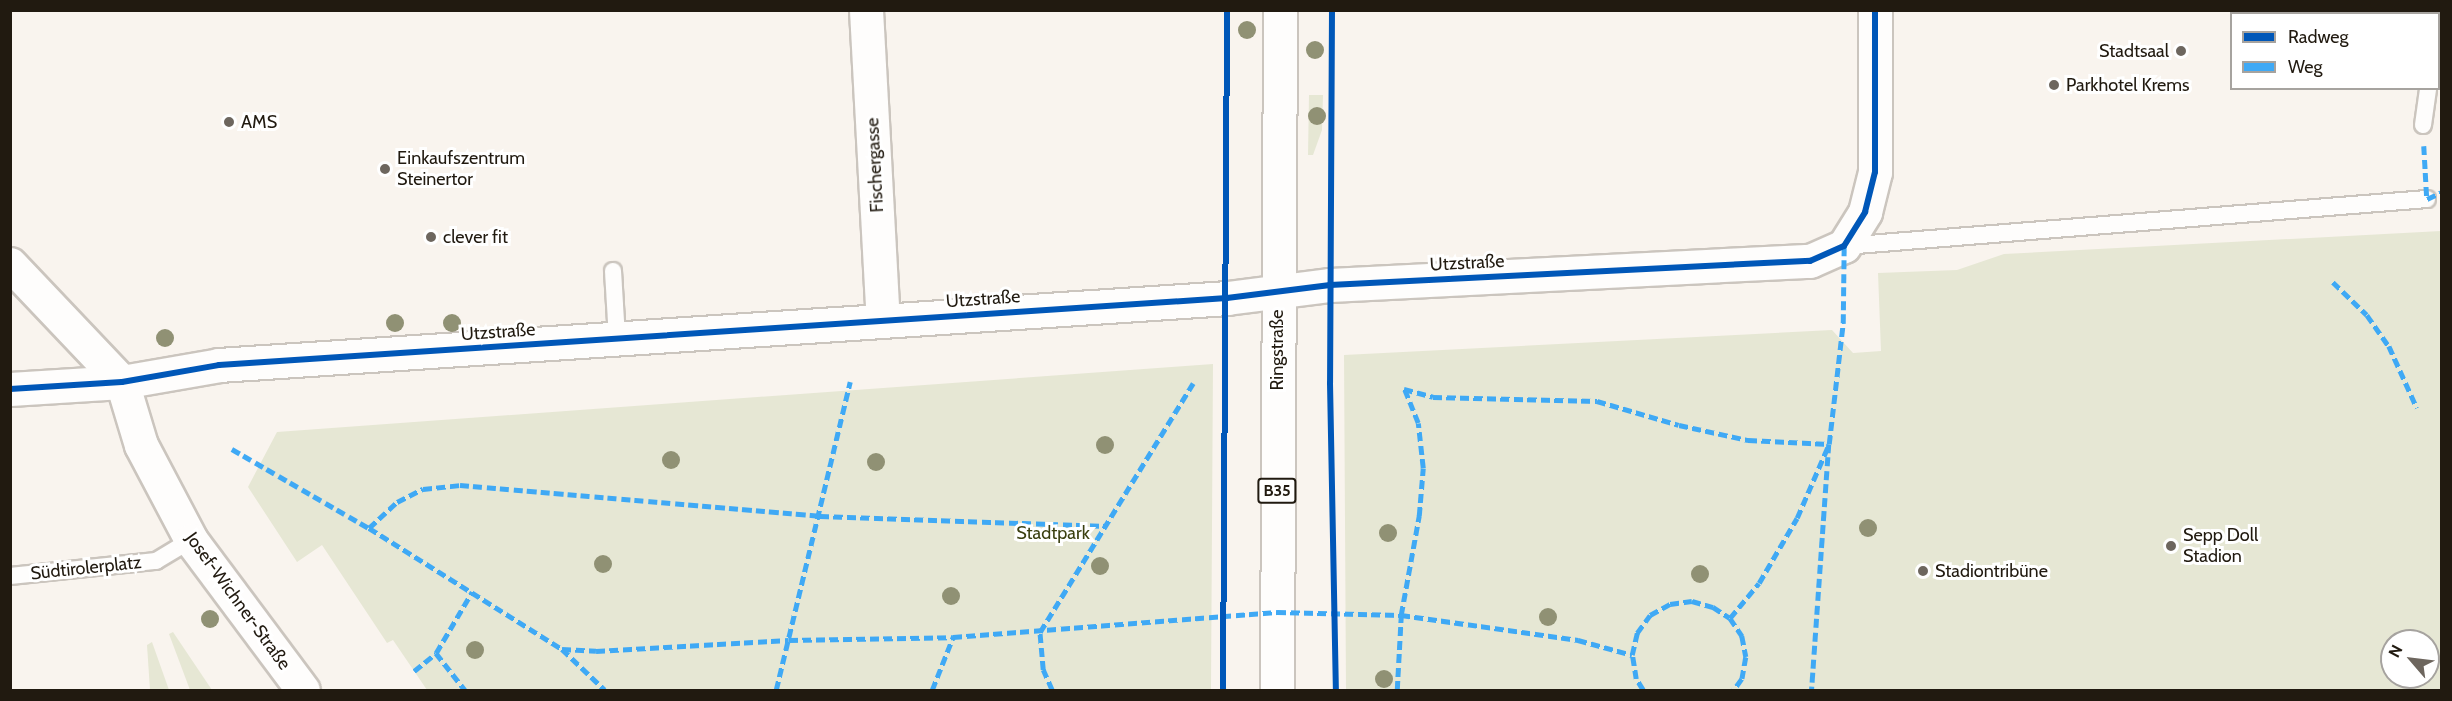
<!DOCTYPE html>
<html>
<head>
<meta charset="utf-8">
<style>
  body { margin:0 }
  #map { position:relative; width:2452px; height:701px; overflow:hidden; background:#f9f4ee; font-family:Cabin,sans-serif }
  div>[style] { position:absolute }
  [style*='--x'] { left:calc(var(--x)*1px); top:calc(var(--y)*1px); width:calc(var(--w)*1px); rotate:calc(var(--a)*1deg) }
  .green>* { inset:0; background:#e6e7d4 }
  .roads { filter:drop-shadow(2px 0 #cbc5be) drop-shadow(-2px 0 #cbc5be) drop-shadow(0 2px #cbc5be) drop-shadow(0 -2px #cbc5be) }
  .service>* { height:16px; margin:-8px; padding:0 8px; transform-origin:8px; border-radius:8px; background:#fefdfc }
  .minor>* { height:33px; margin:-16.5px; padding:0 16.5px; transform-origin:16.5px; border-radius:16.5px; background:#fefdfc }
  .primary>* { height:33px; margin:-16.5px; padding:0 16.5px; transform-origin:16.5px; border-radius:16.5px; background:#fefdfc }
  .quiet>* { height:4.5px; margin-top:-2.25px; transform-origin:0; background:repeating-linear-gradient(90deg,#3fa9f5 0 9px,transparent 0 13.5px) }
  .cycleway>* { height:6px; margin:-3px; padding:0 3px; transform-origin:3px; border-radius:3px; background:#0057b8 }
  .trees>* { width:18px; height:18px; margin:-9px; border-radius:50%; background:#909174 }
  .dots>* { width:16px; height:16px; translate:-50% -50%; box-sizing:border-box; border:3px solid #fff; border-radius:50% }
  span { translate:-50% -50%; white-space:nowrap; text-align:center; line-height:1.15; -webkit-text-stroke:6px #fff; paint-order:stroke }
  .shield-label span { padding:2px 4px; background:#fff; border:2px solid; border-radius:4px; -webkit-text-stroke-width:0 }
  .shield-label { font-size:16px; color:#211a10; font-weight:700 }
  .poi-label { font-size:18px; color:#211a10 }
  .right { translate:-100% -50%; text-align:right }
  .left { translate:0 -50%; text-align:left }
  .street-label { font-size:18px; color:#211a10 }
  .park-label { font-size:18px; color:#3b4011 }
  .frame { position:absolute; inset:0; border:12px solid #211a10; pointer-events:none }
  .legend { position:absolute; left:2230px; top:12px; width:210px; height:78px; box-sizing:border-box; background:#fff; border:2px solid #a6a39f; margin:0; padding:8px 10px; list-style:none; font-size:18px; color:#211a10 }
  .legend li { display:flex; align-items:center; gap:12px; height:30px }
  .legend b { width:30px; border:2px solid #a6a39f }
  .north { position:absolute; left:2380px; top:629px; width:60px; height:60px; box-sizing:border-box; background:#fff; border:2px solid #a6a39f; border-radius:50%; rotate:298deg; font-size:16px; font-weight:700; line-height:24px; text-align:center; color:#211a10 }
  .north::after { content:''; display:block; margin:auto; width:21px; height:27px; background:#6d665e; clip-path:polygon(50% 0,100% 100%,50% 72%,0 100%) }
</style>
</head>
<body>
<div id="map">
  <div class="green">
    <div style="clip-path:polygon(1309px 95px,1323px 95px,1322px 130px,1313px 155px,1308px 155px)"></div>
    <div style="clip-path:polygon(evenodd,2441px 231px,2441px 690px,1346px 690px,1344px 355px,1832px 330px,1853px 353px,1881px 351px,1878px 273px,1957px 270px,2004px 254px,2441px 231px,2392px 641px,2428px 641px,2428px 677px,2392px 677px,2392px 641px)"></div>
    <div style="clip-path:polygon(1213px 364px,1211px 690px,427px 690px,393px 640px,387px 643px,322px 545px,297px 562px,248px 487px,277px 432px)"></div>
    <div style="clip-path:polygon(173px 632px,212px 690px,190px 690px,169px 634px)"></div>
    <div style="clip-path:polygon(152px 642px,169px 690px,150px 690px,147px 645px)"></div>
  </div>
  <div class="roads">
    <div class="service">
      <div style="--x:2425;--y:10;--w:4;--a:90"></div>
      <div style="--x:2423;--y:125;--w:37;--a:-82"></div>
      <div style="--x:1844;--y:246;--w:585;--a:-4.61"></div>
      <div style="--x:613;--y:271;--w:68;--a:86.6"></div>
      <div style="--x:10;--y:576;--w:147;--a:-5.9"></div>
      <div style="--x:156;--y:561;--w:41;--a:-31"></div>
    </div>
    <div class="minor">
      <div style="--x:866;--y:10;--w:310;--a:86.9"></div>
      <div style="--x:10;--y:264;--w:163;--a:46.5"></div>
      <div style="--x:122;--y:382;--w:66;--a:73.2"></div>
      <div style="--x:141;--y:445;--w:107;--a:62.2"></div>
      <div style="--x:191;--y:540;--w:187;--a:53.3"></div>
      <div style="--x:10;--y:389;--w:112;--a:-3.6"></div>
      <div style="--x:122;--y:382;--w:98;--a:-9.9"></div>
      <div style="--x:219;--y:365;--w:1010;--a:-3.8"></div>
      <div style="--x:1227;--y:298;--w:104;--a:-7.2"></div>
      <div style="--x:1330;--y:285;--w:481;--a:-2.9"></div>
      <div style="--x:1810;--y:261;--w:37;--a:-24"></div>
      <div style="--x:1844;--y:246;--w:40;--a:-58"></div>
      <div style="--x:1865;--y:212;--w:41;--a:-76"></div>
      <div style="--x:1875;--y:172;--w:162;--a:-90"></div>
    </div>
    <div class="primary">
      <div style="--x:1277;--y:690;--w:680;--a:-89.75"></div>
    </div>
  </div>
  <div class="quiet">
    <div style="--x:2424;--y:146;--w:53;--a:86.8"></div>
    <div style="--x:2427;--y:199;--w:17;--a:-25"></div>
    <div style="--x:2333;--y:282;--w:47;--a:44.1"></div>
    <div style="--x:2367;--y:315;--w:38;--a:55"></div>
    <div style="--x:2389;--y:346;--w:68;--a:65.7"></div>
    <div style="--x:232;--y:449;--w:158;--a:30"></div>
    <div style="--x:369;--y:528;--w:228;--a:32.1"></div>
    <div style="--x:562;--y:649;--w:34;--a:3"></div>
    <div style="--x:596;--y:651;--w:193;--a:-3.3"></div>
    <div style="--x:789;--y:640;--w:164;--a:-1"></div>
    <div style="--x:953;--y:637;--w:325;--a:-4.4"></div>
    <div style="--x:1277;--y:612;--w:124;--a:1.4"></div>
    <div style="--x:1401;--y:615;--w:179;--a:8"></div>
    <div style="--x:1578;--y:640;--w:56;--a:15.5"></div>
    <div style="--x:369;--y:528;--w:38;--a:-43"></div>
    <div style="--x:397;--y:502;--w:29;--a:-27"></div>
    <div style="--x:423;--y:489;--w:37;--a:-6"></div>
    <div style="--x:460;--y:485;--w:361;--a:4.9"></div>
    <div style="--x:820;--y:516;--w:287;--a:2"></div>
    <div style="--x:1730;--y:618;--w:45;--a:-50.4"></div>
    <div style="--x:1759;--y:583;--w:75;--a:-59.7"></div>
    <div style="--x:1797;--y:518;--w:81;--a:-66.6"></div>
    <div style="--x:1829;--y:444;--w:122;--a:-83.4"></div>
    <div style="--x:1843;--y:323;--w:77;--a:-89.3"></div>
    <div style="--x:562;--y:649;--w:59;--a:43.6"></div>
    <div style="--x:436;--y:653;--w:47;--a:51.9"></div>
    <div style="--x:414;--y:671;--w:28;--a:-39"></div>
    <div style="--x:436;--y:653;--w:71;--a:-59.5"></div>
    <div style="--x:776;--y:690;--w:317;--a:-76.5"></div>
    <div style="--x:932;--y:690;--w:57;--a:-68.4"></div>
    <div style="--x:1052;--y:690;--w:22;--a:-114"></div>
    <div style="--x:1043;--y:670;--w:38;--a:-95"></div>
    <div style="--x:1040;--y:632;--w:292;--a:-58.4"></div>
    <div style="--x:1397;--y:690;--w:75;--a:-86.9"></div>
    <div style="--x:1401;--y:615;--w:101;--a:-79.7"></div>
    <div style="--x:1419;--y:516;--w:48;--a:-85.2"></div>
    <div style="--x:1423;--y:468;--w:45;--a:-96.3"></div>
    <div style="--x:1418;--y:423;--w:37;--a:-112"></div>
    <div style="--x:1404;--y:389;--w:30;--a:15"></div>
    <div style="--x:1433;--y:397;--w:164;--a:1.4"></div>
    <div style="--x:1597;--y:401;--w:85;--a:16.3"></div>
    <div style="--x:1679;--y:425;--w:71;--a:12.3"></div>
    <div style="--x:1748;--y:440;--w:81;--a:2.8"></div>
    <div style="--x:1829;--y:444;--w:247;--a:94"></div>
    <div style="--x:1643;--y:690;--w:13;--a:-122"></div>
    <div style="--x:1636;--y:679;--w:24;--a:-99"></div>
    <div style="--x:1632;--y:655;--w:23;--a:-77"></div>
    <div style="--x:1637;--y:633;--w:22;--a:-54"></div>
    <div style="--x:1650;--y:615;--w:23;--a:-29"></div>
    <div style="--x:1670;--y:604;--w:22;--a:-8"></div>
    <div style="--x:1692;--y:601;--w:22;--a:16"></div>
    <div style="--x:1713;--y:607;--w:20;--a:33"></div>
    <div style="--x:1730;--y:618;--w:22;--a:56"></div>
    <div style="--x:1742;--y:636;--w:21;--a:79"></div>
    <div style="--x:1746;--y:657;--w:22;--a:100"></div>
    <div style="--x:1742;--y:679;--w:14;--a:126"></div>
  </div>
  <div class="cycleway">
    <div style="--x:1332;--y:10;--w:373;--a:90.3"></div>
    <div style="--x:1330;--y:383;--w:307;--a:88.9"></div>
    <div style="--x:10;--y:389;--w:112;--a:-3.6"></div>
    <div style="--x:122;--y:382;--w:98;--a:-9.9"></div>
    <div style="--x:219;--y:365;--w:1010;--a:-3.8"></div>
    <div style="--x:1227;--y:298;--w:104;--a:-7.2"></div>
    <div style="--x:1330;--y:285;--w:481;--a:-2.9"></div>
    <div style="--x:1810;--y:261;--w:37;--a:-24"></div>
    <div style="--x:1844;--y:246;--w:40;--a:-58"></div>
    <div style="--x:1865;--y:212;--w:41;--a:-76"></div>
    <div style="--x:1875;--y:172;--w:162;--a:-90"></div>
    <div style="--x:1223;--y:690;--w:680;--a:-89.66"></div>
  </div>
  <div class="trees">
    <div style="left:1247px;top:30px"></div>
    <div style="left:1315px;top:50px"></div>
    <div style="left:1317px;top:116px"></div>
    <div style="left:395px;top:323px"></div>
    <div style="left:452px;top:323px"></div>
    <div style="left:165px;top:338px"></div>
    <div style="left:1105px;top:445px"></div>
    <div style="left:671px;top:460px"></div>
    <div style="left:876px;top:462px"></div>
    <div style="left:1868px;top:528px"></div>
    <div style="left:1388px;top:533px"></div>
    <div style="left:603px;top:564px"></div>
    <div style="left:1100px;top:566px"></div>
    <div style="left:1700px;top:574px"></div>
    <div style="left:951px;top:596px"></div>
    <div style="left:1548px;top:617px"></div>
    <div style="left:210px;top:619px"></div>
    <div style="left:475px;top:650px"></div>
    <div style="left:1384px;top:679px"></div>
  </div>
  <div class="dots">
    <div style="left:2181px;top:51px;background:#6d665e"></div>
    <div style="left:2054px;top:85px;background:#6d665e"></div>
    <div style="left:229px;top:122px;background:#6d665e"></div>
    <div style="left:385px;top:169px;background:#6d665e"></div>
    <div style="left:431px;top:237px;background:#6d665e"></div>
    <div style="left:2171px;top:546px;background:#6d665e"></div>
    <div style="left:1923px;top:571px;background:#6d665e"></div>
  </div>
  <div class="shield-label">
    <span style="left:1277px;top:491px">B35</span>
  </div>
  <div class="poi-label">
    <span class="right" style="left:2169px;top:51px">Stadtsaal</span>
    <span class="left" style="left:2066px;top:85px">Parkhotel Krems</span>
    <span class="left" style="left:241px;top:122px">AMS</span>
    <span class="left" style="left:397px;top:169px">Einkaufszentrum<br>Steinertor</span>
    <span class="left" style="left:443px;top:237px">clever fit</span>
    <span class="left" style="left:2183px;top:546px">Sepp Doll<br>Stadion</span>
    <span class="left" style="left:1935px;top:571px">Stadiontribüne</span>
  </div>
  <div class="street-label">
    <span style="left:875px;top:165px;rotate:-93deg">Fischergasse</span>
    <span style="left:1467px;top:263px;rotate:-3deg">Utzstraße</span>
    <span style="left:983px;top:299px;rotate:-4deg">Utzstraße</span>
    <span style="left:498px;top:332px;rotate:-4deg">Utzstraße</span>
    <span style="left:1277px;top:350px;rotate:-90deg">Ringstraße</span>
    <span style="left:86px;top:568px;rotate:-6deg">Südtirolerplatz</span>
    <span style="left:238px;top:601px;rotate:54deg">Josef-Wichner-Straße</span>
  </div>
  <div class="park-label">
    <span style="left:1053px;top:533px">Stadtpark</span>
  </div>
  <div class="frame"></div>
  <ul class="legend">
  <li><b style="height:8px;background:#0057b8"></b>Radweg</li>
  <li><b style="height:8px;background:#3fa9f5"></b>Weg</li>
  </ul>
  <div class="north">N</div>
</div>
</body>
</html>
